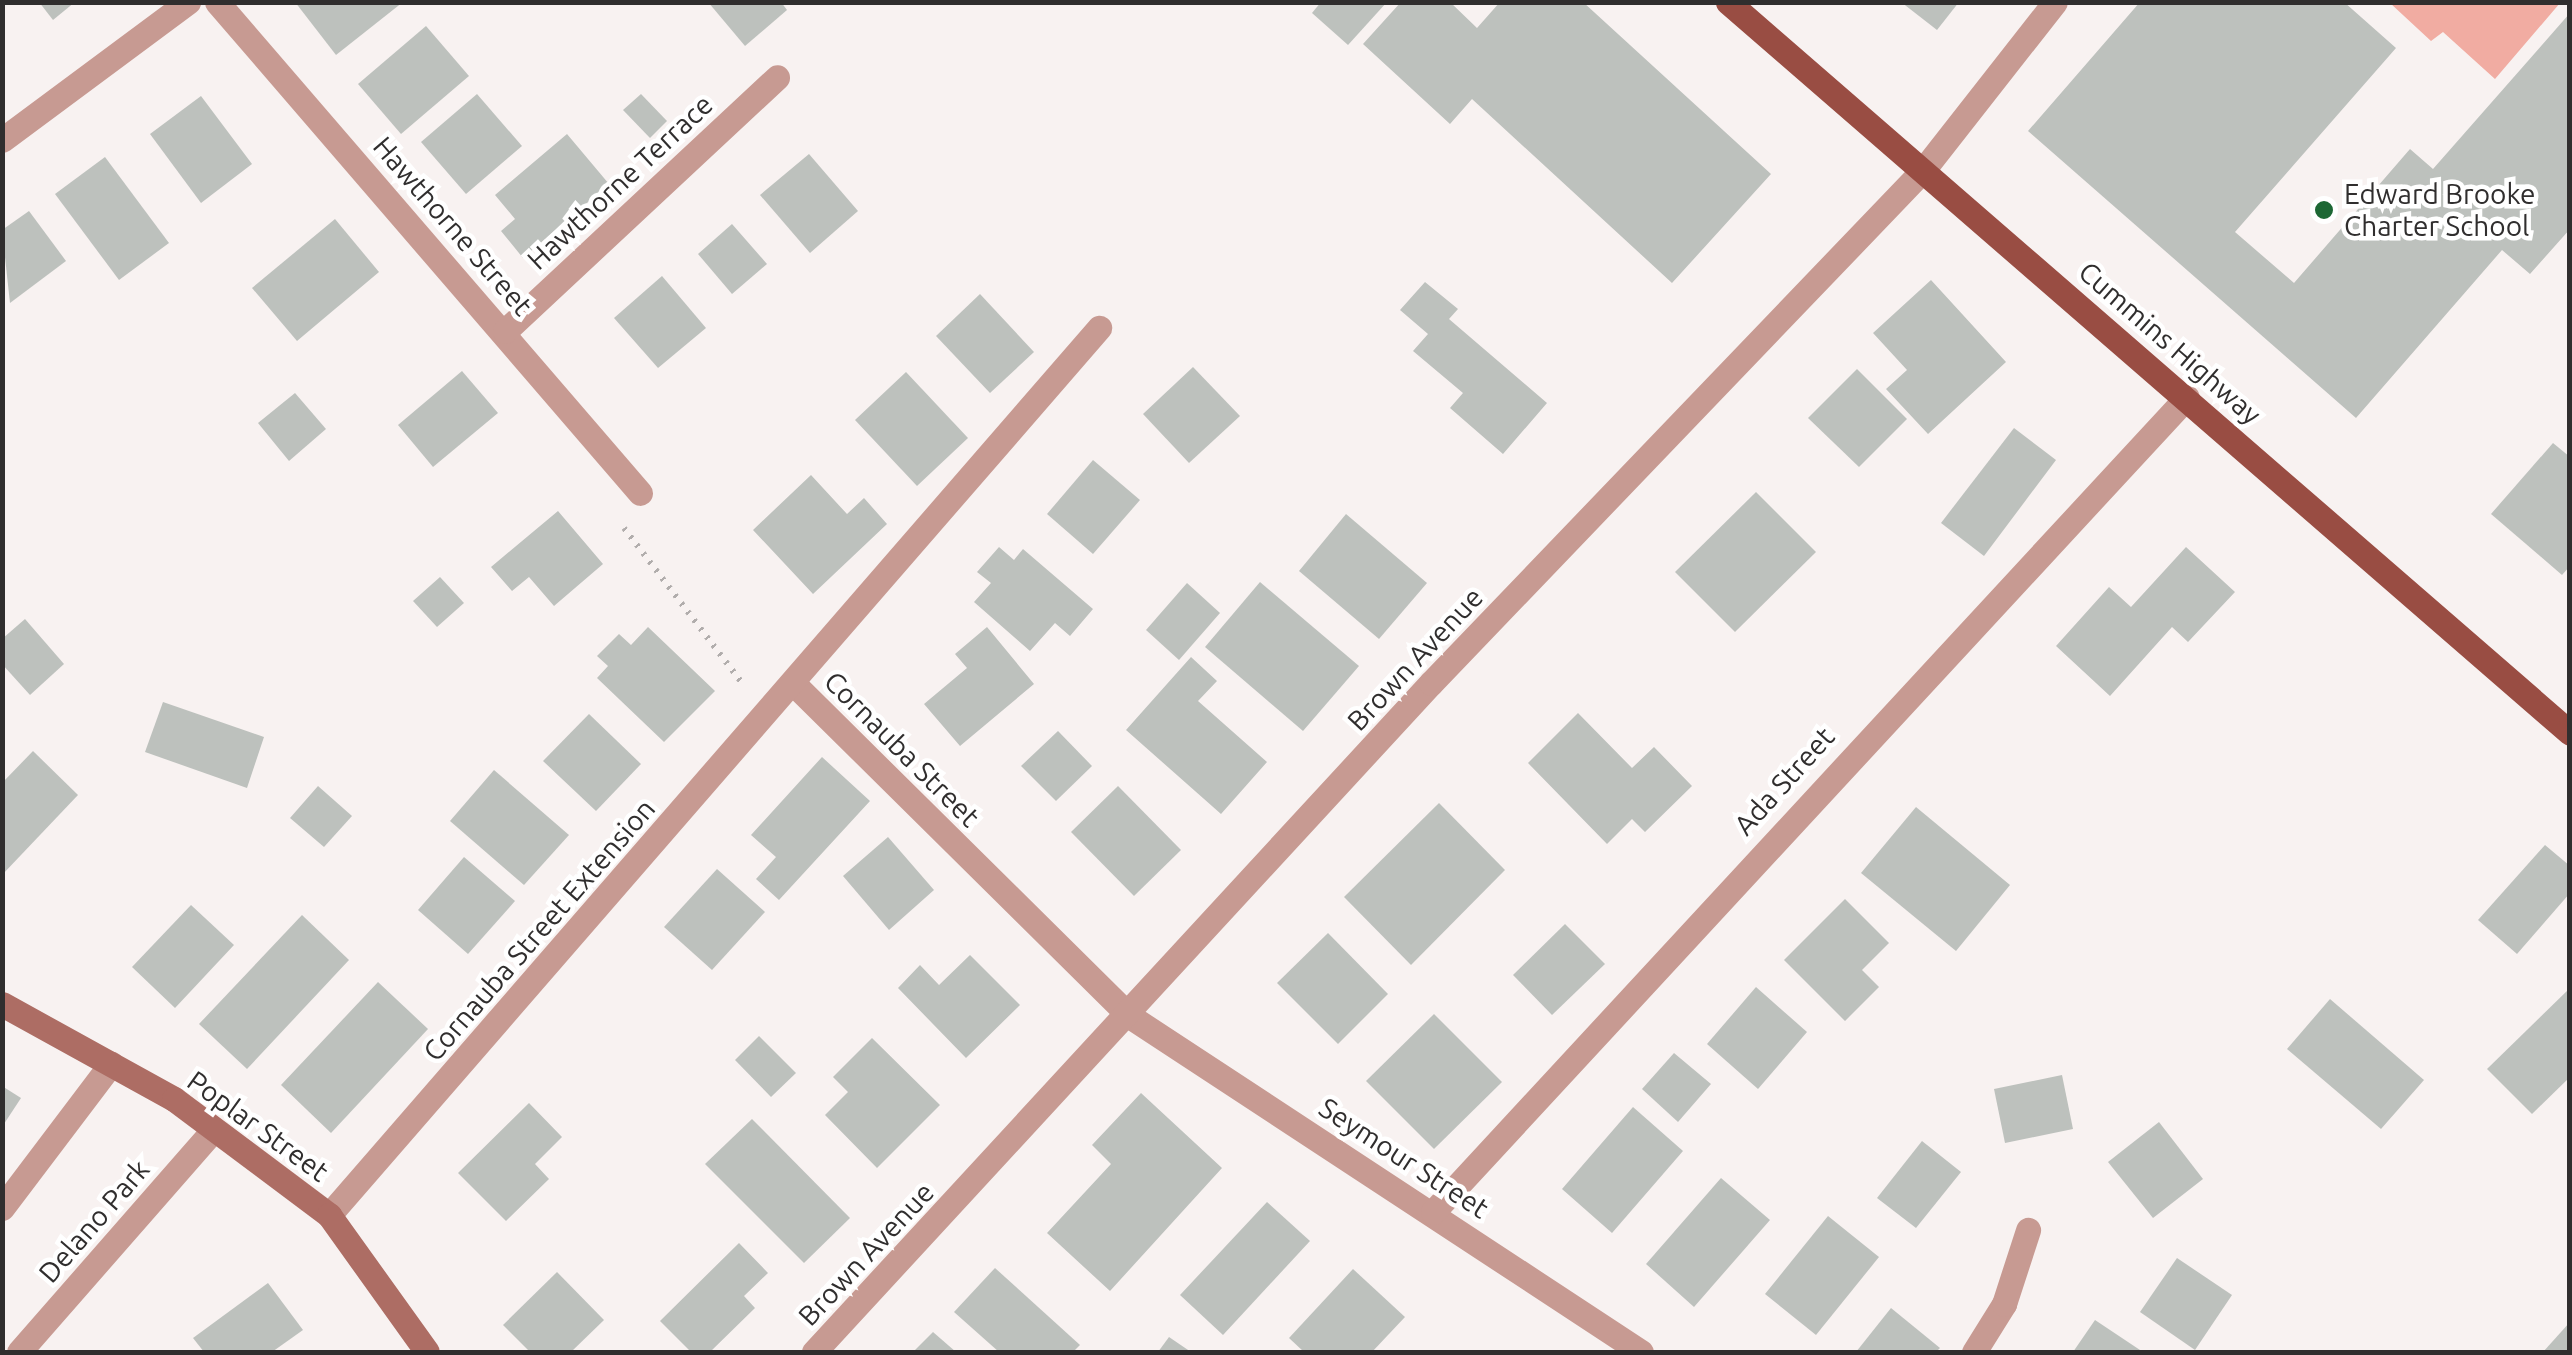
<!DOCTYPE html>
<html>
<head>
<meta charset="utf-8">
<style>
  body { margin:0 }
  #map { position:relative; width:2572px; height:1355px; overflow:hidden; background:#f8f2f1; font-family:Ubuntu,sans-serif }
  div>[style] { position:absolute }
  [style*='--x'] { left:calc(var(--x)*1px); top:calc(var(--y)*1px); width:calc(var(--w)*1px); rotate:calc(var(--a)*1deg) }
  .green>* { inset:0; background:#f1aca2 }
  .building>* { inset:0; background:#bdc1bd }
  .path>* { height:6px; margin-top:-3px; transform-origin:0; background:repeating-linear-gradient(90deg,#b1adac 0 2.5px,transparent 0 10.5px) }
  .street>* { height:25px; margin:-12.5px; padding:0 12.5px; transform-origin:12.5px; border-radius:12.5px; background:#c79a92 }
  .secondary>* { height:25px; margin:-12.5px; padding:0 12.5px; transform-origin:12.5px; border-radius:12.5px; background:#ad6d64 }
  .primary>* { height:25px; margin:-12.5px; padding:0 12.5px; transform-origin:12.5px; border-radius:12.5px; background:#994d43 }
  .dots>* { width:28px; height:28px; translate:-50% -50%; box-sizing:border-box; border:5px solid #fff; border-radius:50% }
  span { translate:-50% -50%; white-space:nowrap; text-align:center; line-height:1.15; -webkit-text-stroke:9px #fff; paint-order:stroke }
  .street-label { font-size:28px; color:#302e2e }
  .poi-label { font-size:28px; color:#302e2e }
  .left { translate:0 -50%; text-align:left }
  .frame { position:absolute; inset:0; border:5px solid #302e2e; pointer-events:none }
</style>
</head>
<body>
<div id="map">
  <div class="green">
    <div style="clip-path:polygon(2390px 3px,2560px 3px,2495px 79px,2443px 32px,2431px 41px)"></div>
  </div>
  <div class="building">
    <div style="clip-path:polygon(39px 2px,75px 2px,53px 20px)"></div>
    <div style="clip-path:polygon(295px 2px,403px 2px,336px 55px)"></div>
    <div style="clip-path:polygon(708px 2px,781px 2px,787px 10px,745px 46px)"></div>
    <div style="clip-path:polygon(1321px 2px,1387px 2px,1348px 45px,1312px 13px)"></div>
    <div style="clip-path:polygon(1401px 2px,1450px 2px,1477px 28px,1500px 2px,1583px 2px,1771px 174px,1672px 283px,1472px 99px,1450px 124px,1363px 44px)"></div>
    <div style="clip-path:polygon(1901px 2px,1959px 2px,1937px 30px)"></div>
    <div style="clip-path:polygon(2140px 2px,2344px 2px,2396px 48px,2235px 232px,2294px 283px,2410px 149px,2433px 169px,2570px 13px,2570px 229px,2530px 274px,2502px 250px,2356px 418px,2028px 131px)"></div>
    <div style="clip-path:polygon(426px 26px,469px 76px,401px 134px,358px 84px)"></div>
    <div style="clip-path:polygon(477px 94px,522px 146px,466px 194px,421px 142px)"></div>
    <div style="clip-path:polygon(641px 94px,667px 121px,650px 138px,623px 110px)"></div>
    <div style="clip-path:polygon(201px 96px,252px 164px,201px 203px,150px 134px)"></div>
    <div style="clip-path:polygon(567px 134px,609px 184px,523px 258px,501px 231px,515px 219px,495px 195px)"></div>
    <div style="clip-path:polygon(809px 154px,858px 211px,810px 253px,760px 195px)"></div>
    <div style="clip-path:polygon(105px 157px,169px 243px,119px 280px,55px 194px)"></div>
    <div style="clip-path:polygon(29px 211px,66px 261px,10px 303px,2px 230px)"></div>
    <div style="clip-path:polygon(335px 219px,379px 272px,297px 341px,252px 288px)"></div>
    <div style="clip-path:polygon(732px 224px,767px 264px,732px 294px,698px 254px)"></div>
    <div style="clip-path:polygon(662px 276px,706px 328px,658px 368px,614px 318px)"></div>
    <div style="clip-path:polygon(1931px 280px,2006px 362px,1928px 434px,1886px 389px,1907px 370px,1873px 333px)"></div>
    <div style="clip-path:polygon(1425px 282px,1458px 309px,1449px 319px,1547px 403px,1503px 454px,1450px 408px,1463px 393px,1413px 351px,1428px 334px,1400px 310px)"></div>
    <div style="clip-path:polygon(980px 294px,1034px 352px,990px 393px,936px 336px)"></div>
    <div style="clip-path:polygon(1193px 367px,1240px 416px,1189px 463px,1143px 414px)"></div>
    <div style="clip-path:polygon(1857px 369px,1907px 419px,1859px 467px,1808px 418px)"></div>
    <div style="clip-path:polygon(462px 371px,498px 413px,433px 467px,398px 425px)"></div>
    <div style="clip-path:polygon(906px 372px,968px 438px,917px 486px,855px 420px)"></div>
    <div style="clip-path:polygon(295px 393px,326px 429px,289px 461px,258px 423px)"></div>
    <div style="clip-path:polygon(2014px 428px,2056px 460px,1984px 556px,1941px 523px)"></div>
    <div style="clip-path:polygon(2553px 443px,2570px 457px,2570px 566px,2562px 575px,2491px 514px)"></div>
    <div style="clip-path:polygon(1093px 460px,1140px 500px,1093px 554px,1047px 514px)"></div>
    <div style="clip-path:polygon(811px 475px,847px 514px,864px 498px,887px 524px,813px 594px,753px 530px)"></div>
    <div style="clip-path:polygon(1756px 492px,1816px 552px,1735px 632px,1675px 572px)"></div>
    <div style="clip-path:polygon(558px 511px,603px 564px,554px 606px,529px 577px,512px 591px,491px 567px)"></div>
    <div style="clip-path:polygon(1346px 514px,1427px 583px,1379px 639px,1299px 571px)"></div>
    <div style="clip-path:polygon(999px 547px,1014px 560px,1023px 549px,1093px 609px,1070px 636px,1055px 623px,1030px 651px,974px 602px,991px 583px,977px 572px)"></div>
    <div style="clip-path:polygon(2186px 547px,2235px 592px,2188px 642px,2172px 627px,2110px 696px,2056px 646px,2109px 587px,2131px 607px)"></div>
    <div style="clip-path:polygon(440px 577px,464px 603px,437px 627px,413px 601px)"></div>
    <div style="clip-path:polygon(1260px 582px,1359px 666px,1303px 731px,1205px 647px)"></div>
    <div style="clip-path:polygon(1187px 583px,1220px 613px,1179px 660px,1146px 630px)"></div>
    <div style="clip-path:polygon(25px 619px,64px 664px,30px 695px,2px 664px,2px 639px)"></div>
    <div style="clip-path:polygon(648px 627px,715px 691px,664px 742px,597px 678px,608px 666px,597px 656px,619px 634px,631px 645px)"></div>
    <div style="clip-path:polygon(987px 627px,1034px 684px,960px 746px,924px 704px,967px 668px,955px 654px)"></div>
    <div style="clip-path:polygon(1191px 657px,1217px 681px,1198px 701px,1267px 762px,1221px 814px,1126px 730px)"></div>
    <div style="clip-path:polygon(163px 702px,264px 737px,247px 788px,145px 752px)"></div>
    <div style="clip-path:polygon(1578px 713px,1632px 768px,1654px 747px,1692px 786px,1645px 832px,1632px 819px,1607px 844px,1528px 763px)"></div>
    <div style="clip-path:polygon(589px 714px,641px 764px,596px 811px,543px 761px)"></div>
    <div style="clip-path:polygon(1058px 731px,1092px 766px,1056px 801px,1021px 766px)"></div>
    <div style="clip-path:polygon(33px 751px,78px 795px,2px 875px,2px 783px)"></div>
    <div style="clip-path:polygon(822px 757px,870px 801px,779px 900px,756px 879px,776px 857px,751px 835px)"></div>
    <div style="clip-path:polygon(494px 770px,569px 835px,524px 885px,450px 821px)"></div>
    <div style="clip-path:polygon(318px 786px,352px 816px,324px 847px,290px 818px)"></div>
    <div style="clip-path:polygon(1118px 786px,1181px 850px,1134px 896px,1071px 832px)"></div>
    <div style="clip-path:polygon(1439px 803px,1505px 870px,1411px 965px,1344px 897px)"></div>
    <div style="clip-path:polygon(1916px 807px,2010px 885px,1956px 951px,1861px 873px)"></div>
    <div style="clip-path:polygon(888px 837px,934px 890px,889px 930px,843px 876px)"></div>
    <div style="clip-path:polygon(2545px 845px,2570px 866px,2570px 893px,2517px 954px,2478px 920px)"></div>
    <div style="clip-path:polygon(464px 857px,515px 901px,468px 954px,418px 910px)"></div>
    <div style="clip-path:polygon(717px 869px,765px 912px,712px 970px,664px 927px)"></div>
    <div style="clip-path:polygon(1845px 899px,1889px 943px,1862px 970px,1879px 987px,1845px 1021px,1784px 960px)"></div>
    <div style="clip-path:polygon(191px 905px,234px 945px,175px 1008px,132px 967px)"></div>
    <div style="clip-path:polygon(302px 915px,349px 960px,247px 1069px,199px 1024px)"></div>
    <div style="clip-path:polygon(1565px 924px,1605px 964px,1552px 1015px,1513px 975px)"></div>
    <div style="clip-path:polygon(1328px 933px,1388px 994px,1338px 1044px,1277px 983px)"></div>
    <div style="clip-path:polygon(970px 955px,1020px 1005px,966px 1058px,898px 988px,920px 965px,939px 985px)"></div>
    <div style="clip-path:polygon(378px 982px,428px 1029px,331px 1133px,281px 1085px)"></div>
    <div style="clip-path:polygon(1756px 987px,1807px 1032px,1758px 1089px,1707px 1044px)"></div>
    <div style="clip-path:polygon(2570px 988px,2570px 1077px,2532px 1114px,2487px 1069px)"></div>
    <div style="clip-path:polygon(2330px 999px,2424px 1080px,2381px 1129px,2287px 1049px)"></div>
    <div style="clip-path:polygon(1434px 1014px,1502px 1082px,1434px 1149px,1366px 1081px)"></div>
    <div style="clip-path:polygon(759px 1036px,796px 1073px,771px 1097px,735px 1060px)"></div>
    <div style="clip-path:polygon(872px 1038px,940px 1105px,877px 1168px,825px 1115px,848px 1092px,833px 1077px)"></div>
    <div style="clip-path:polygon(1674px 1053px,1711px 1084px,1678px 1122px,1642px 1089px)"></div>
    <div style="clip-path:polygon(2062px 1075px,2073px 1129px,2005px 1143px,1994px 1089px)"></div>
    <div style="clip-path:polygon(2px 1086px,21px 1098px,2px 1127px)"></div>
    <div style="clip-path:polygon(1141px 1093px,1222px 1168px,1110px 1291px,1047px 1233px,1111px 1164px,1092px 1145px)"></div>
    <div style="clip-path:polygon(529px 1103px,562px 1137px,535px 1164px,549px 1179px,506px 1221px,458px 1173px)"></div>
    <div style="clip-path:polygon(1633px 1107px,1683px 1151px,1612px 1233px,1562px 1189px)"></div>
    <div style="clip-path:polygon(752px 1119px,850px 1218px,804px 1263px,705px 1164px)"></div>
    <div style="clip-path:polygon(2159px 1122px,2203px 1179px,2153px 1218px,2108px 1162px)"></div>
    <div style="clip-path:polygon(1922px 1141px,1961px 1172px,1916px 1228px,1877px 1198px)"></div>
    <div style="clip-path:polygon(1721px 1178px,1770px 1220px,1694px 1307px,1646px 1264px)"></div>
    <div style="clip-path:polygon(1267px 1202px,1310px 1241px,1223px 1335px,1180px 1295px)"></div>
    <div style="clip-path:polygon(1828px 1216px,1879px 1257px,1816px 1335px,1765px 1294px)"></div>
    <div style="clip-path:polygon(739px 1243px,768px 1273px,744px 1296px,755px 1308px,710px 1352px,691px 1352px,660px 1321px)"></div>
    <div style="clip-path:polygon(2177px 1258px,2232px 1295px,2195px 1350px,2140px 1312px)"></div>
    <div style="clip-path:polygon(995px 1268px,1080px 1345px,1073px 1352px,999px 1352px,954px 1312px)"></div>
    <div style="clip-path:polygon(1353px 1269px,1405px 1317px,1372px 1352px,1304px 1352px,1289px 1338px)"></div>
    <div style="clip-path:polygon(557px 1272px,604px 1320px,571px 1352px,530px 1352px,503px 1325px)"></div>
    <div style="clip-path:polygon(268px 1283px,303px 1330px,272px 1352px,204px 1352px,193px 1338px)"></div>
    <div style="clip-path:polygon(1891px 1308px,1940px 1348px,1936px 1352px,1856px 1352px)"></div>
    <div style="clip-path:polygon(2095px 1320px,2143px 1352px,2073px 1352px)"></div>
    <div style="clip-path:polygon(2570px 1322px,2570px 1352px,2543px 1352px)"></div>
    <div style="clip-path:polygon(933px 1332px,956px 1352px,913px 1352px)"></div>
    <div style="clip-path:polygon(1169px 1337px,1191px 1352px,1158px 1352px)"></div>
  </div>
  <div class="path">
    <div style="--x:624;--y:528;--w:195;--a:52.7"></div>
  </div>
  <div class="street">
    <div style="--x:217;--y:2;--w:648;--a:49.25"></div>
    <div style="--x:2;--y:140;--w:232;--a:-36.6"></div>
    <div style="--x:505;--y:331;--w:372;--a:-43"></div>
    <div style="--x:794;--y:684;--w:474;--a:44.7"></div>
    <div style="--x:1131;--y:1017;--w:610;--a:33.3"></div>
    <div style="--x:2;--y:1208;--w:181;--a:-52.9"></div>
    <div style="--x:1433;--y:1212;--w:1110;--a:-47.23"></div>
    <div style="--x:329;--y:1215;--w:1175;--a:-49.04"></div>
    <div style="--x:19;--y:1352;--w:296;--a:-48.8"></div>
    <div style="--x:814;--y:1352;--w:910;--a:-47.32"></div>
    <div style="--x:1431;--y:683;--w:712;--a:-46.19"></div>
    <div style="--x:1924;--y:169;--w:212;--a:-51.9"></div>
    <div style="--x:1974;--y:1352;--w:57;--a:-58"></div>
    <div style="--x:2004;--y:1304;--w:78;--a:-72"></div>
  </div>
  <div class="secondary">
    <div style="--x:2;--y:1004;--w:196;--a:28.9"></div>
    <div style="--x:174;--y:1099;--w:194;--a:36.8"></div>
    <div style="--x:329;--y:1215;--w:168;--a:54.4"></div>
  </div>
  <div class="primary">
    <div style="--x:1728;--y:2;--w:1115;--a:40.96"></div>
  </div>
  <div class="dots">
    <div style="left:2324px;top:210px;background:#1d6734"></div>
  </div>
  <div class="street-label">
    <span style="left:620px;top:182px;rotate:-43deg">Hawthorne Terrace</span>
    <span style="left:453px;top:226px;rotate:49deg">Hawthorne Street</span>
    <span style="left:2170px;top:343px;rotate:41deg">Cummins Highway</span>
    <span style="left:1415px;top:659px;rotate:-47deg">Brown Avenue</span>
    <span style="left:902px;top:749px;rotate:45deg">Cornauba Street</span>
    <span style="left:1784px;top:781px;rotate:-48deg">Ada Street</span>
    <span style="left:539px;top:930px;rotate:-49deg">Cornauba Street Extension</span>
    <span style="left:258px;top:1126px;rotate:36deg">Poplar Street</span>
    <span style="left:1404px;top:1158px;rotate:33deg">Seymour Street</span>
    <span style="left:94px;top:1221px;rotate:-49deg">Delano Park</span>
    <span style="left:866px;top:1254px;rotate:-47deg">Brown Avenue</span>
  </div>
  <div class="poi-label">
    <span class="left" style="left:2344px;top:210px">Edward Brooke<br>Charter School</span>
  </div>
  <div class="frame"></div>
</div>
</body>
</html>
